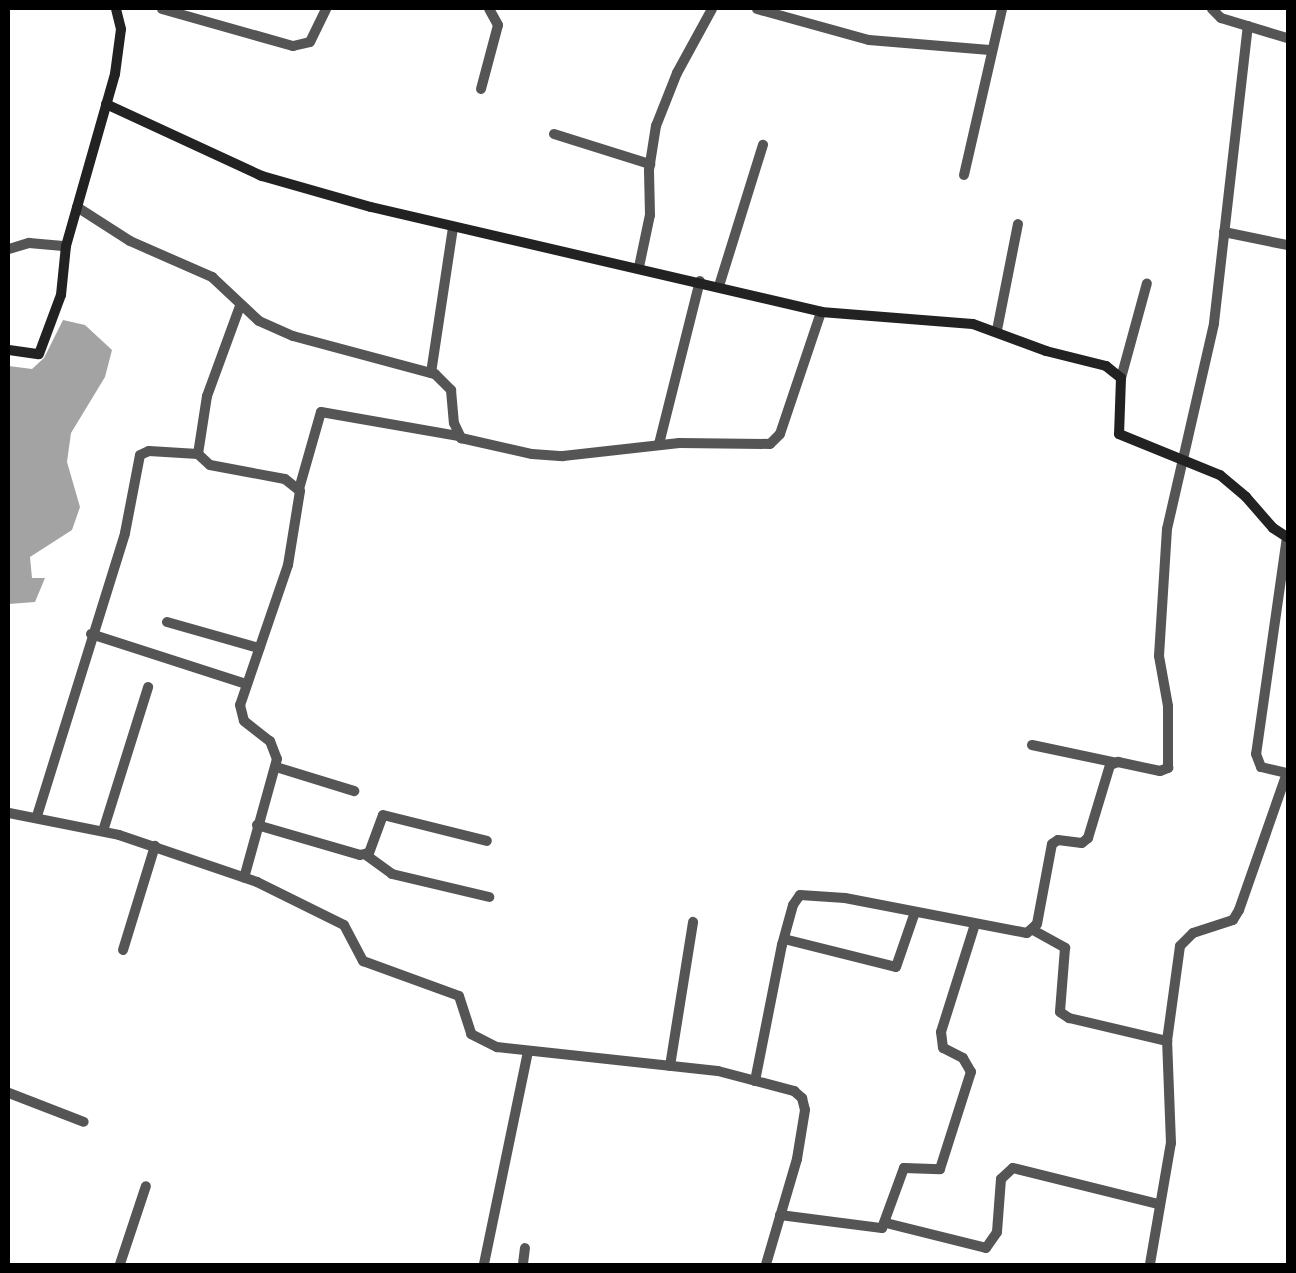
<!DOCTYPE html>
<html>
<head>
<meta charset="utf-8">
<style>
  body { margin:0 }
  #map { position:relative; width:1296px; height:1273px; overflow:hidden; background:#fff; font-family:"Work Sans",sans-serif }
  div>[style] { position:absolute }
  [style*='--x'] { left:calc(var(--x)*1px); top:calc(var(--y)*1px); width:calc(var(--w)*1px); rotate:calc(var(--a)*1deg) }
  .water>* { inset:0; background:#a3a3a3 }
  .street>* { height:10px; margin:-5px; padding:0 5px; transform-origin:5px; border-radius:5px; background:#555 }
  .secondary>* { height:10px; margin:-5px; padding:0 5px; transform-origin:5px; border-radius:5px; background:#222 }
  span { translate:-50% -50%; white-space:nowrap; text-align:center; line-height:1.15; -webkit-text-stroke:4px #fff; paint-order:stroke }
  .frame { position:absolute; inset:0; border:10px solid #000; pointer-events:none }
</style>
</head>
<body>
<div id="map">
  <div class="water">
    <div style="clip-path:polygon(63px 320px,85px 325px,112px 350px,105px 377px,71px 433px,67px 462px,80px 507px,72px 530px,30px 557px,32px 578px,45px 578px,35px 602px,9px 604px,9px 366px,32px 369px,44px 358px)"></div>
  </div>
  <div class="street">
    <div style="--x:162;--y:9;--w:136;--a:15.8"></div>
    <div style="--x:293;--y:46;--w:17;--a:-13"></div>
    <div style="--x:310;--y:42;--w:37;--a:-64"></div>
    <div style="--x:757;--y:9;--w:116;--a:15.5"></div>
    <div style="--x:869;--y:40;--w:121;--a:4.7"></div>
    <div style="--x:1212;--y:9;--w:13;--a:45"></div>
    <div style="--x:1221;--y:18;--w:69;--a:16.9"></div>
    <div style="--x:481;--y:89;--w:66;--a:-75.1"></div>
    <div style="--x:498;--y:25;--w:18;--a:-119"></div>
    <div style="--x:554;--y:134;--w:101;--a:17.4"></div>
    <div style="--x:964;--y:175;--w:170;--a:-77.1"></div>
    <div style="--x:77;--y:207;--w:63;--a:32.7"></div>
    <div style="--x:130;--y:241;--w:90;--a:23.7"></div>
    <div style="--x:212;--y:277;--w:64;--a:43.1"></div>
    <div style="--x:259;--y:321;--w:37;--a:24"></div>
    <div style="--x:293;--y:336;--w:147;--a:15"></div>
    <div style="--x:435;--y:374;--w:23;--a:45"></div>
    <div style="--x:451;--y:390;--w:33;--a:85"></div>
    <div style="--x:454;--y:423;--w:17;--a:65"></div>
    <div style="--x:461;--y:438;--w:73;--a:12.7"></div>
    <div style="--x:532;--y:454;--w:31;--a:4"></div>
    <div style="--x:563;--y:456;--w:117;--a:-6.4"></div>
    <div style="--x:679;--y:443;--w:91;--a:0.6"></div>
    <div style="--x:770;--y:444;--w:14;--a:-45"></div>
    <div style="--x:780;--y:434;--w:129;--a:-71.4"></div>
    <div style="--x:1224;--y:232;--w:64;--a:11.7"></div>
    <div style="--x:9;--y:249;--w:21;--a:-17"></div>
    <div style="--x:29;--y:243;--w:37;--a:5"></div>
    <div style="--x:639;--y:267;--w:53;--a:-78.1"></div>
    <div style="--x:650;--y:215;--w:45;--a:-91.3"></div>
    <div style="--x:649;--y:170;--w:45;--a:-81"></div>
    <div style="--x:656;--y:126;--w:57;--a:-68.4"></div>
    <div style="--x:677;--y:73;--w:73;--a:-61.3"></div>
    <div style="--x:719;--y:286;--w:148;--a:-72.7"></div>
    <div style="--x:240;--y:306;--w:96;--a:110.1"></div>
    <div style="--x:207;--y:396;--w:59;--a:98.8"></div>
    <div style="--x:198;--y:454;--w:16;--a:43"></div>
    <div style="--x:210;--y:465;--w:76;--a:10.6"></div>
    <div style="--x:285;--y:479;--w:19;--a:39"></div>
    <div style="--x:300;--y:491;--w:75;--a:99.2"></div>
    <div style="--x:288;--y:565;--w:148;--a:108.9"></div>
    <div style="--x:240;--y:705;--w:16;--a:76"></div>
    <div style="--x:244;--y:721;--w:33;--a:38"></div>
    <div style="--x:270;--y:741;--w:19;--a:69"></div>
    <div style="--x:277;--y:759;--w:123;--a:105.5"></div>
    <div style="--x:997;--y:330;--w:108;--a:-78.8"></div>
    <div style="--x:431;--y:373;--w:147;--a:-81.4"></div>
    <div style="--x:1121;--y:378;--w:98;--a:-74.7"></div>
    <div style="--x:659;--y:444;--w:168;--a:-75.9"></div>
    <div style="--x:299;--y:489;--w:80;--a:-74.1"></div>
    <div style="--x:321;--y:412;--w:140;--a:9.9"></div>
    <div style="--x:1287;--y:537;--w:219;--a:98.1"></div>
    <div style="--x:1256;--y:754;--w:14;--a:69"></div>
    <div style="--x:1261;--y:767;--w:27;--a:13"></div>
    <div style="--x:167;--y:622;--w:96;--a:15.8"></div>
    <div style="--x:91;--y:634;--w:163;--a:17.9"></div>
    <div style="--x:1032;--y:745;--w:83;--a:11.9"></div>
    <div style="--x:276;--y:767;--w:82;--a:17.1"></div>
    <div style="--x:9;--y:813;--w:112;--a:11.3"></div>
    <div style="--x:119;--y:835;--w:146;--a:18.8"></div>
    <div style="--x:257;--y:882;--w:97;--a:26.3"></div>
    <div style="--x:344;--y:925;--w:41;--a:62.2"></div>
    <div style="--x:363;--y:961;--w:102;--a:20"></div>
    <div style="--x:459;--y:996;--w:40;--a:72"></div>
    <div style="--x:471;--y:1034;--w:29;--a:27"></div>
    <div style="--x:497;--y:1047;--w:222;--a:6.2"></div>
    <div style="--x:718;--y:1071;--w:79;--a:14.7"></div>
    <div style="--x:794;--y:1091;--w:11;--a:41"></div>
    <div style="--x:802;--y:1098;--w:12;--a:76"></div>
    <div style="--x:805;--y:1110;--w:50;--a:99.3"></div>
    <div style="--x:797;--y:1159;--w:109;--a:106.4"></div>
    <div style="--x:37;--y:816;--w:296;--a:-72.7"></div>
    <div style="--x:125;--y:533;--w:79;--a:-79.1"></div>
    <div style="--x:140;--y:455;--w:10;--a:-24"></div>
    <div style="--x:149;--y:451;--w:49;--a:3.5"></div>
    <div style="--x:257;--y:825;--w:107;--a:16.2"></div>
    <div style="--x:360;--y:855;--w:9;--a:-13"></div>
    <div style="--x:369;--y:853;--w:40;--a:-69.8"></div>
    <div style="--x:383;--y:815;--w:107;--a:14"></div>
    <div style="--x:103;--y:831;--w:151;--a:-72.6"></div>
    <div style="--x:366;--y:855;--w:32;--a:36"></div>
    <div style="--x:392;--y:874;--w:100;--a:13.3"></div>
    <div style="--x:1033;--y:930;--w:37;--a:29"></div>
    <div style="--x:1065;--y:948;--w:64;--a:94.5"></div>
    <div style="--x:1060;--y:1012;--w:11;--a:34"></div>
    <div style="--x:1069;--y:1018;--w:101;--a:13.2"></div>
    <div style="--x:784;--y:939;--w:115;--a:14"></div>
    <div style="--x:896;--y:967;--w:58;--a:-70.9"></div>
    <div style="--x:123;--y:950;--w:109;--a:-72.9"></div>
    <div style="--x:670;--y:1066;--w:146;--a:-80.9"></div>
    <div style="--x:755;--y:1081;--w:139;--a:-78.8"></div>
    <div style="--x:782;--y:945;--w:41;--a:-74.6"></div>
    <div style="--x:793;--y:905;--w:12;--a:-55"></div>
    <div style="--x:800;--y:895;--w:45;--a:3.8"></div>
    <div style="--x:845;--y:898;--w:185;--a:10.9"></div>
    <div style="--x:1027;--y:933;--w:13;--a:-42"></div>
    <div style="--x:1037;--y:924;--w:81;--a:-79.4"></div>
    <div style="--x:1052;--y:844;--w:7;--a:-34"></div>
    <div style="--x:1058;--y:840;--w:24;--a:7"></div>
    <div style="--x:1082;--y:843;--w:8;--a:-40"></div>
    <div style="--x:1088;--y:838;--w:76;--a:-73.2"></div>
    <div style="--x:1110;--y:765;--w:9;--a:-21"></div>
    <div style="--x:1118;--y:762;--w:43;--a:12.1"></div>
    <div style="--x:1160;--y:771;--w:9;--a:-21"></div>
    <div style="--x:1168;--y:768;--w:62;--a:-90"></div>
    <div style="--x:1168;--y:706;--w:51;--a:-100.2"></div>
    <div style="--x:1159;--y:656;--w:127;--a:-86.4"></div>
    <div style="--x:1167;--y:529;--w:211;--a:-77.1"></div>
    <div style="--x:1214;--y:323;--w:299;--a:-83.5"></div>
    <div style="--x:9;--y:1093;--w:80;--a:21.1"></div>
    <div style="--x:780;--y:1215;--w:103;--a:7.3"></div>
    <div style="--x:882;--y:1228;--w:64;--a:-69.9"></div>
    <div style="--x:904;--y:1168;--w:36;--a:2"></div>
    <div style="--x:940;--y:1169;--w:102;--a:-72.3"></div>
    <div style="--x:971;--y:1072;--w:16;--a:-120"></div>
    <div style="--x:963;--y:1058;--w:22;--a:-153"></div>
    <div style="--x:943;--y:1048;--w:16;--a:-97"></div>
    <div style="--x:941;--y:1032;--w:113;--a:-72.5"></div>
    <div style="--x:886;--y:1223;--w:103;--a:14"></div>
    <div style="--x:986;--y:1248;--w:19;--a:-55"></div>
    <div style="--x:997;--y:1232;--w:53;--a:-85.7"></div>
    <div style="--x:1001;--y:1179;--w:16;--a:-43"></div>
    <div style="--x:1013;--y:1168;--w:150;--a:13.9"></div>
    <div style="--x:120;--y:1264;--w:82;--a:-71.6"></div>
    <div style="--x:484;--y:1264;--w:217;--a:-78.3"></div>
    <div style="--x:523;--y:1264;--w:16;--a:-83"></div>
    <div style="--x:1150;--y:1264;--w:123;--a:-80.2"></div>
    <div style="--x:1171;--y:1143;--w:102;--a:-92.2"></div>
    <div style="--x:1167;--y:1041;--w:96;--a:-82.2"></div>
    <div style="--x:1180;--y:946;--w:18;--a:-45"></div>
    <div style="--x:1193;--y:933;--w:42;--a:-18"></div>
    <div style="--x:1233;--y:920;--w:12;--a:-59"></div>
    <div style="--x:1239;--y:910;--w:145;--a:-70.7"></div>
  </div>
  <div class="secondary">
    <div style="--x:106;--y:104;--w:172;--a:24.8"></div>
    <div style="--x:262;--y:176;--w:113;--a:15.9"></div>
    <div style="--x:371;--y:207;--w:462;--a:13.1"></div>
    <div style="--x:821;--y:312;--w:152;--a:4.5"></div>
    <div style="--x:973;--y:324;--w:78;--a:20.3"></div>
    <div style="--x:1046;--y:351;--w:62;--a:14"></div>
    <div style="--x:1106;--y:366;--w:19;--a:39"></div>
    <div style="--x:1121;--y:378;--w:56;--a:92"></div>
    <div style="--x:1119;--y:434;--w:109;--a:22.1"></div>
    <div style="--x:1220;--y:475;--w:34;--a:40"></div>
    <div style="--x:1246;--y:497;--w:41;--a:48.9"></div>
    <div style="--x:1273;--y:528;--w:17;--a:33"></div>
    <div style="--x:9;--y:350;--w:30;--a:8"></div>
    <div style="--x:39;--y:354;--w:63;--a:-69.6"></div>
    <div style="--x:61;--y:295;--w:49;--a:-84.2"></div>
    <div style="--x:66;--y:246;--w:179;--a:-74.1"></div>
    <div style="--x:115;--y:74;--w:45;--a:-82.4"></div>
    <div style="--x:121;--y:29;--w:21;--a:-104"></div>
  </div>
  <div class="frame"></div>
</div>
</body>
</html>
